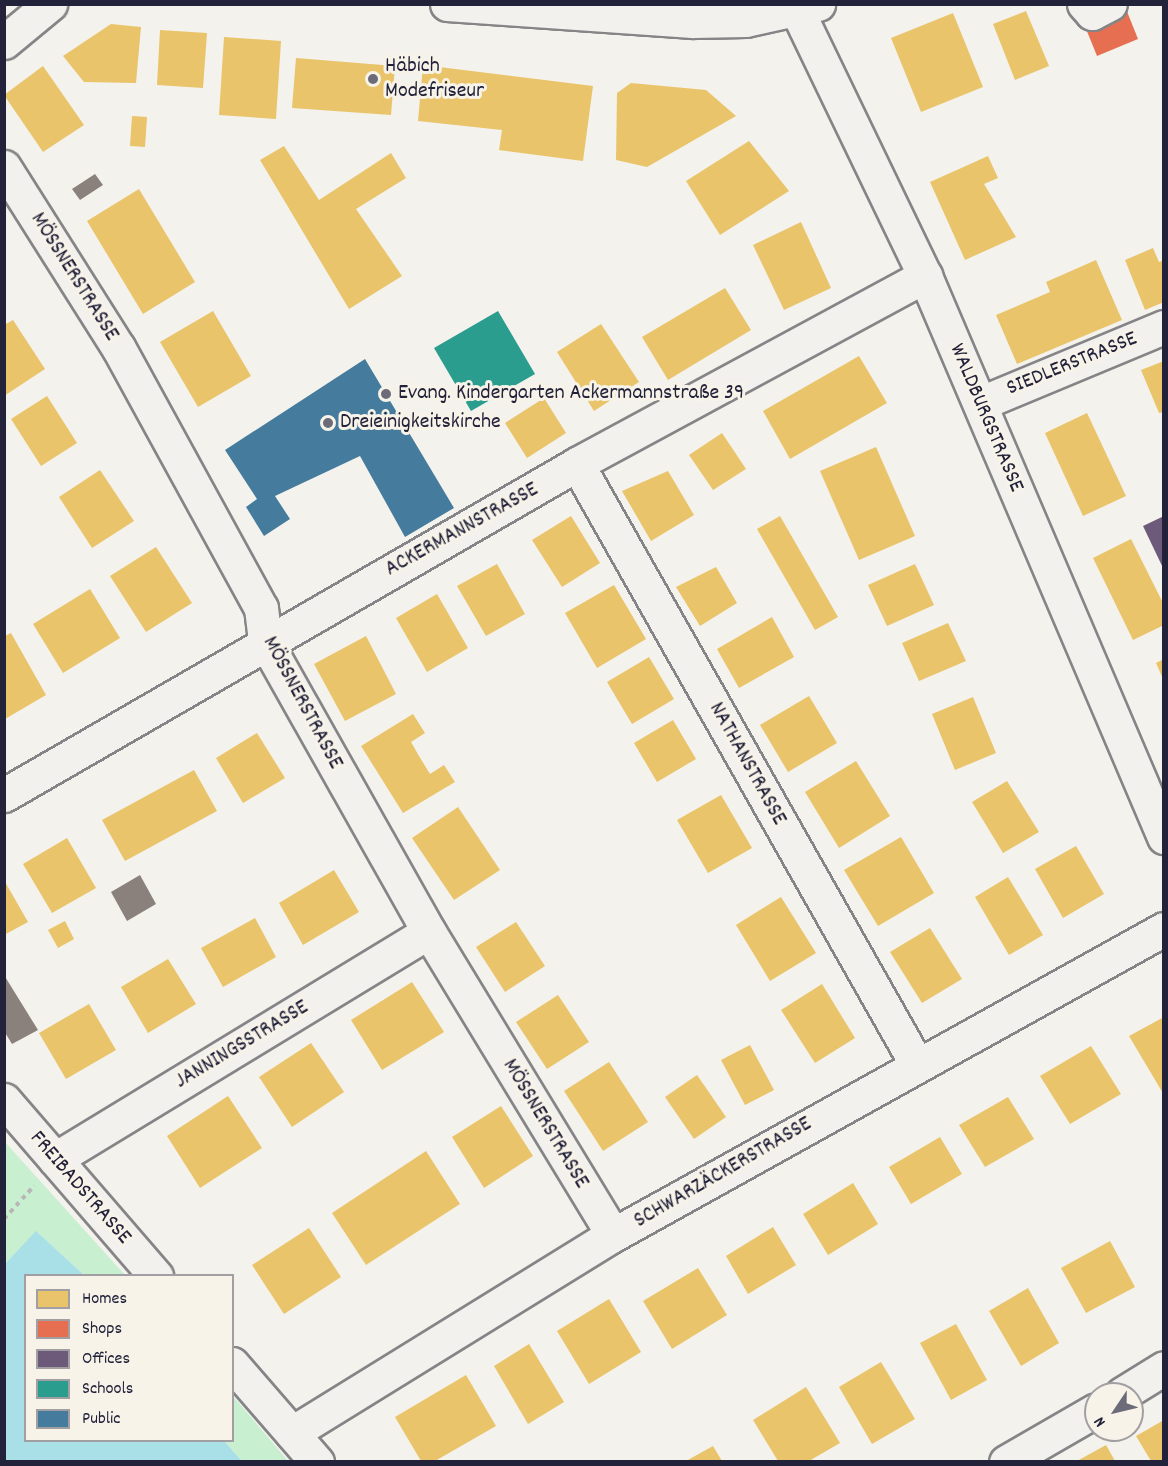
<!DOCTYPE html>
<html>
<head>
<meta charset="utf-8">
<style>
  body { margin:0 }
  #map { position:relative; width:1168px; height:1466px; overflow:hidden; background:#f4f2ec; font-family:Dekko,sans-serif }
  div>[style] { position:absolute }
  [style*='--x'] { left:calc(var(--x)*1px); top:calc(var(--y)*1px); width:calc(var(--w)*1px); rotate:calc(var(--a)*1deg) }
  .green>* { inset:0; background:#c7efd0 }
  .water>* { inset:0; background:#a9e0e7 }
  .homes>* { inset:0; background:#e9c46a }
  .shops>* { inset:0; background:#e76f51 }
  .offices>* { inset:0; background:#6d597a }
  .schools>* { inset:0; background:#2a9d8f }
  .public>* { inset:0; background:#457b9d }
  .industry>* { inset:0; background:#8a817c }
  .path>* { height:4px; margin-top:-2px; transform-origin:0; background:repeating-linear-gradient(90deg,#b8b6b6 0 4.5px,transparent 0 9px) }
  .roads { filter:drop-shadow(2px 0 #858486) drop-shadow(-2px 0 #858486) drop-shadow(0 2px #858486) drop-shadow(0 -2px #858486) }
  .minor>* { height:33px; margin:-16.5px; padding:0 16.5px; transform-origin:16.5px; border-radius:16.5px; background:#f2f1ed }
  .major>* { height:33px; margin:-16.5px; padding:0 16.5px; transform-origin:16.5px; border-radius:16.5px; background:#f2f1ed }
  .dots>* { width:16px; height:16px; translate:-50% -50%; box-sizing:border-box; border:3px solid #f7f3e8; border-radius:50% }
  span { translate:-50% -50%; white-space:nowrap; text-align:center; line-height:1.15; -webkit-text-stroke:6px #f7f3e8; paint-order:stroke }
  .poi-label { font-size:22px; color:#22223b }
  .left { translate:0 -50%; text-align:left }
  .street-label { font-size:22px; color:#22223b }
  .frame { position:absolute; inset:0; border:6px solid #22223b; pointer-events:none }
  .legend { position:absolute; left:24px; top:1274px; width:210px; height:168px; box-sizing:border-box; background:#f7f3e8; border:2px solid #a29fa3; margin:0; padding:8px 10px; list-style:none; font-size:18px; color:#22223b }
  .legend li { display:flex; align-items:center; gap:12px; height:30px }
  .legend b { width:30px; border:2px solid #a29fa3 }
  .north { position:absolute; left:1084px; top:1382px; width:60px; height:60px; box-sizing:border-box; background:#f7f3e8; border:2px solid #a29fa3; border-radius:50%; rotate:235deg; font-size:16px; font-weight:700; line-height:24px; text-align:center; color:#22223b }
  .north::after { content:''; display:block; margin:auto; width:21px; height:27px; background:#6c6b79; clip-path:polygon(50% 0,100% 100%,50% 72%,0 100%) }
</style>
</head>
<body>
<div id="map">
  <div class="green">
    <div style="clip-path:polygon(4px 1141px,125px 1275px,84px 1275px,37px 1232px,5px 1264px)"></div>
    <div style="clip-path:polygon(233px 1396px,288px 1461px,242px 1461px,224px 1441px,232px 1440px)"></div>
  </div>
  <div class="water">
    <div style="clip-path:polygon(36px 1231px,84px 1275px,26px 1276px,26px 1440px,224px 1441px,242px 1461px,5px 1461px,5px 1264px)"></div>
  </div>
  <div class="homes">
    <div style="clip-path:polygon(1026px 11px,1049px 66px,1015px 80px,993px 24px)"></div>
    <div style="clip-path:polygon(953px 13px,983px 87px,921px 112px,891px 38px)"></div>
    <div style="clip-path:polygon(111px 24px,141px 27px,136px 83px,84px 82px,63px 56px)"></div>
    <div style="clip-path:polygon(160px 30px,207px 33px,203px 88px,157px 85px)"></div>
    <div style="clip-path:polygon(224px 37px,281px 41px,276px 119px,219px 115px)"></div>
    <div style="clip-path:polygon(296px 58px,395px 66px,391px 115px,292px 108px)"></div>
    <div style="clip-path:polygon(423px 65px,593px 86px,583px 161px,499px 150px,502px 130px,418px 121px)"></div>
    <div style="clip-path:polygon(43px 66px,84px 125px,43px 152px,4px 95px)"></div>
    <div style="clip-path:polygon(631px 83px,706px 90px,736px 116px,647px 167px,616px 160px,617px 93px)"></div>
    <div style="clip-path:polygon(132px 116px,147px 117px,145px 147px,130px 146px)"></div>
    <div style="clip-path:polygon(749px 141px,789px 191px,720px 235px,686px 181px)"></div>
    <div style="clip-path:polygon(284px 146px,319px 200px,391px 153px,406px 178px,356px 209px,402px 276px,349px 309px,260px 160px)"></div>
    <div style="clip-path:polygon(988px 156px,998px 178px,984px 184px,1016px 237px,965px 260px,930px 182px)"></div>
    <div style="clip-path:polygon(139px 189px,195px 282px,143px 314px,87px 221px)"></div>
    <div style="clip-path:polygon(801px 222px,831px 288px,784px 310px,753px 245px)"></div>
    <div style="clip-path:polygon(1153px 248px,1159px 262px,1164px 260px,1164px 302px,1145px 310px,1125px 260px)"></div>
    <div style="clip-path:polygon(1096px 260px,1122px 320px,1017px 364px,996px 315px,1050px 292px,1046px 282px)"></div>
    <div style="clip-path:polygon(725px 288px,751px 330px,668px 380px,642px 337px)"></div>
    <div style="clip-path:polygon(213px 311px,251px 376px,198px 407px,160px 342px)"></div>
    <div style="clip-path:polygon(13px 320px,45px 369px,4px 396px,4px 325px)"></div>
    <div style="clip-path:polygon(601px 324px,639px 382px,594px 411px,557px 352px)"></div>
    <div style="clip-path:polygon(859px 356px,887px 403px,790px 459px,763px 411px)"></div>
    <div style="clip-path:polygon(1164px 361px,1164px 412px,1159px 413px,1141px 370px)"></div>
    <div style="clip-path:polygon(47px 396px,77px 443px,41px 466px,11px 419px)"></div>
    <div style="clip-path:polygon(544px 398px,566px 433px,527px 458px,505px 423px)"></div>
    <div style="clip-path:polygon(1087px 413px,1126px 496px,1083px 516px,1045px 433px)"></div>
    <div style="clip-path:polygon(722px 433px,746px 469px,713px 490px,689px 455px)"></div>
    <div style="clip-path:polygon(876px 447px,915px 536px,859px 560px,820px 471px)"></div>
    <div style="clip-path:polygon(100px 470px,134px 521px,92px 548px,59px 497px)"></div>
    <div style="clip-path:polygon(668px 471px,694px 515px,651px 541px,622px 491px)"></div>
    <div style="clip-path:polygon(571px 516px,600px 563px,562px 587px,532px 540px)"></div>
    <div style="clip-path:polygon(780px 516px,838px 617px,815px 630px,757px 529px)"></div>
    <div style="clip-path:polygon(1131px 539px,1164px 605px,1164px 625px,1133px 640px,1093px 558px)"></div>
    <div style="clip-path:polygon(156px 547px,192px 603px,146px 632px,110px 576px)"></div>
    <div style="clip-path:polygon(497px 564px,525px 614px,486px 636px,457px 586px)"></div>
    <div style="clip-path:polygon(915px 564px,934px 605px,887px 626px,868px 585px)"></div>
    <div style="clip-path:polygon(716px 567px,737px 603px,700px 626px,676px 587px)"></div>
    <div style="clip-path:polygon(614px 585px,646px 639px,597px 668px,565px 613px)"></div>
    <div style="clip-path:polygon(90px 589px,120px 638px,63px 673px,33px 624px)"></div>
    <div style="clip-path:polygon(437px 594px,468px 648px,427px 672px,396px 618px)"></div>
    <div style="clip-path:polygon(772px 617px,794px 657px,739px 688px,717px 649px)"></div>
    <div style="clip-path:polygon(948px 623px,966px 661px,919px 681px,902px 643px)"></div>
    <div style="clip-path:polygon(11px 633px,46px 695px,5px 719px,5px 636px)"></div>
    <div style="clip-path:polygon(366px 636px,396px 694px,345px 721px,314px 664px)"></div>
    <div style="clip-path:polygon(649px 657px,674px 699px,632px 724px,607px 682px)"></div>
    <div style="clip-path:polygon(1164px 659px,1164px 681px,1156px 663px)"></div>
    <div style="clip-path:polygon(809px 696px,837px 743px,788px 772px,760px 725px)"></div>
    <div style="clip-path:polygon(973px 697px,996px 753px,955px 770px,932px 714px)"></div>
    <div style="clip-path:polygon(413px 714px,425px 733px,411px 742px,419px 756px,430px 774px,444px 765px,455px 782px,403px 813px,361px 746px)"></div>
    <div style="clip-path:polygon(673px 720px,696px 759px,657px 782px,634px 743px)"></div>
    <div style="clip-path:polygon(257px 733px,285px 778px,243px 803px,216px 758px)"></div>
    <div style="clip-path:polygon(856px 761px,890px 816px,839px 848px,805px 792px)"></div>
    <div style="clip-path:polygon(194px 770px,217px 811px,125px 861px,102px 820px)"></div>
    <div style="clip-path:polygon(1007px 781px,1039px 832px,1003px 853px,972px 802px)"></div>
    <div style="clip-path:polygon(721px 795px,752px 848px,708px 873px,677px 820px)"></div>
    <div style="clip-path:polygon(458px 807px,500px 870px,454px 900px,412px 838px)"></div>
    <div style="clip-path:polygon(901px 837px,934px 893px,878px 926px,844px 870px)"></div>
    <div style="clip-path:polygon(67px 838px,96px 888px,52px 913px,23px 864px)"></div>
    <div style="clip-path:polygon(1076px 846px,1104px 894px,1063px 918px,1035px 869px)"></div>
    <div style="clip-path:polygon(334px 870px,359px 912px,303px 945px,279px 903px)"></div>
    <div style="clip-path:polygon(1008px 877px,1043px 935px,1009px 955px,975px 897px)"></div>
    <div style="clip-path:polygon(4px 880px,28px 922px,4px 935px)"></div>
    <div style="clip-path:polygon(781px 897px,816px 953px,770px 981px,736px 925px)"></div>
    <div style="clip-path:polygon(255px 918px,276px 957px,223px 987px,201px 948px)"></div>
    <div style="clip-path:polygon(65px 921px,74px 939px,58px 948px,48px 930px)"></div>
    <div style="clip-path:polygon(516px 922px,545px 966px,505px 992px,476px 947px)"></div>
    <div style="clip-path:polygon(930px 928px,962px 979px,922px 1003px,890px 952px)"></div>
    <div style="clip-path:polygon(168px 959px,196px 1004px,148px 1033px,121px 987px)"></div>
    <div style="clip-path:polygon(412px 982px,444px 1032px,382px 1070px,351px 1020px)"></div>
    <div style="clip-path:polygon(822px 984px,855px 1038px,815px 1063px,781px 1010px)"></div>
    <div style="clip-path:polygon(558px 995px,589px 1042px,547px 1069px,516px 1022px)"></div>
    <div style="clip-path:polygon(89px 1004px,116px 1050px,66px 1079px,39px 1033px)"></div>
    <div style="clip-path:polygon(1164px 1017px,1164px 1095px,1129px 1036px)"></div>
    <div style="clip-path:polygon(311px 1043px,344px 1092px,292px 1127px,259px 1077px)"></div>
    <div style="clip-path:polygon(750px 1045px,774px 1090px,745px 1105px,721px 1060px)"></div>
    <div style="clip-path:polygon(1091px 1046px,1121px 1094px,1070px 1124px,1040px 1076px)"></div>
    <div style="clip-path:polygon(609px 1062px,648px 1122px,603px 1151px,564px 1091px)"></div>
    <div style="clip-path:polygon(697px 1075px,726px 1117px,694px 1139px,665px 1097px)"></div>
    <div style="clip-path:polygon(228px 1096px,262px 1148px,200px 1188px,167px 1136px)"></div>
    <div style="clip-path:polygon(1008px 1097px,1034px 1139px,985px 1167px,959px 1125px)"></div>
    <div style="clip-path:polygon(501px 1106px,533px 1156px,484px 1188px,452px 1137px)"></div>
    <div style="clip-path:polygon(940px 1137px,962px 1174px,911px 1204px,889px 1167px)"></div>
    <div style="clip-path:polygon(426px 1151px,460px 1204px,366px 1265px,332px 1213px)"></div>
    <div style="clip-path:polygon(853px 1183px,878px 1224px,828px 1255px,803px 1214px)"></div>
    <div style="clip-path:polygon(773px 1227px,796px 1265px,748px 1294px,726px 1256px)"></div>
    <div style="clip-path:polygon(309px 1228px,341px 1277px,284px 1314px,252px 1265px)"></div>
    <div style="clip-path:polygon(1110px 1241px,1135px 1287px,1086px 1313px,1061px 1268px)"></div>
    <div style="clip-path:polygon(698px 1268px,727px 1315px,672px 1349px,643px 1301px)"></div>
    <div style="clip-path:polygon(1028px 1288px,1059px 1343px,1021px 1366px,989px 1311px)"></div>
    <div style="clip-path:polygon(609px 1299px,641px 1352px,589px 1384px,557px 1331px)"></div>
    <div style="clip-path:polygon(956px 1324px,987px 1380px,951px 1400px,920px 1343px)"></div>
    <div style="clip-path:polygon(529px 1344px,564px 1402px,528px 1424px,494px 1366px)"></div>
    <div style="clip-path:polygon(881px 1362px,915px 1419px,872px 1444px,839px 1387px)"></div>
    <div style="clip-path:polygon(466px 1375px,496px 1426px,435px 1461px,421px 1461px,395px 1417px)"></div>
    <div style="clip-path:polygon(806px 1387px,840px 1443px,809px 1461px,778px 1461px,753px 1420px)"></div>
    <div style="clip-path:polygon(1164px 1420px,1164px 1461px,1151px 1461px,1136px 1436px)"></div>
    <div style="clip-path:polygon(1106px 1445px,1115px 1461px,1077px 1461px)"></div>
    <div style="clip-path:polygon(713px 1446px,722px 1461px,686px 1461px)"></div>
  </div>
  <div class="shops">
    <div style="clip-path:polygon(1076px 4px,1124px 4px,1138px 39px,1097px 56px)"></div>
  </div>
  <div class="offices">
    <div style="clip-path:polygon(1164px 516px,1164px 570px,1143px 526px)"></div>
  </div>
  <div class="schools">
    <div style="clip-path:polygon(498px 311px,535px 374px,471px 411px,434px 348px)"></div>
  </div>
  <div class="public">
    <div style="clip-path:polygon(365px 359px,454px 508px,405px 537px,360px 456px,275px 496px,290px 519px,264px 536px,246px 507px,257px 499px,225px 450px)"></div>
  </div>
  <div class="industry">
    <div style="clip-path:polygon(95px 174px,103px 185px,80px 200px,72px 189px)"></div>
    <div style="clip-path:polygon(140px 875px,156px 904px,127px 921px,111px 892px)"></div>
    <div style="clip-path:polygon(4px 975px,38px 1030px,12px 1044px,4px 1031px)"></div>
  </div>
  <div class="path">
    <div style="--x:4;--y:1219;--w:45;--a:-47.7"></div>
  </div>
  <div class="roads">
    <div class="minor">
      <div style="--x:794;--y:4;--w:302;--a:64.3"></div>
      <div style="--x:925;--y:276;--w:610;--a:66.92"></div>
      <div style="--x:1084;--y:4;--w:12;--a:48"></div>
      <div style="--x:1092;--y:13;--w:20;--a:-27"></div>
      <div style="--x:4;--y:42;--w:60;--a:-39.6"></div>
      <div style="--x:4;--y:167;--w:213;--a:57.7"></div>
      <div style="--x:118;--y:347;--w:298;--a:61.3"></div>
      <div style="--x:261;--y:608;--w:33;--a:83"></div>
      <div style="--x:265;--y:641;--w:334;--a:60.6"></div>
      <div style="--x:429;--y:932;--w:354;--a:58.7"></div>
      <div style="--x:981;--y:403;--w:198;--a:-22.6"></div>
      <div style="--x:577;--y:464;--w:688;--a:60.49"></div>
      <div style="--x:4;--y:795;--w:662;--a:-30.01"></div>
      <div style="--x:577;--y:464;--w:396;--a:-28.4"></div>
      <div style="--x:4;--y:1100;--w:233;--a:49.2"></div>
      <div style="--x:55;--y:1159;--w:437;--a:-31.3"></div>
      <div style="--x:232;--y:1364;--w:130;--a:49.1"></div>
      <div style="--x:1122;--y:1394;--w:49;--a:-31.8"></div>
      <div style="--x:292;--y:1433;--w:377;--a:-31.7"></div>
      <div style="--x:613;--y:1235;--w:630;--a:-29.05"></div>
      <div style="--x:1006;--y:1462;--w:104;--a:-30"></div>
    </div>
    <div class="major">
      <div style="--x:447;--y:4;--w:246;--a:4"></div>
      <div style="--x:692;--y:21;--w:54;--a:-1.1"></div>
      <div style="--x:746;--y:20;--w:74;--a:-12.5"></div>
    </div>
  </div>
  <div class="dots">
    <div style="left:373px;top:79px;background:#6c6b79"></div>
    <div style="left:386px;top:394px;background:#6c6b79"></div>
    <div style="left:328px;top:423px;background:#6c6b79"></div>
  </div>
  <div class="poi-label">
    <span class="left" style="left:385px;top:79px">Häbich<br>Modefriseur</span>
    <span class="left" style="left:398px;top:394px">Evang. Kindergarten Ackermannstraße 39</span>
    <span class="left" style="left:340px;top:423px">Dreieinigkeitskirche</span>
  </div>
  <div class="street-label">
    <span style="left:74px;top:277px;rotate:58deg">MÖSSNERSTRASSE</span>
    <span style="left:1072px;top:364px;rotate:-22deg">SIEDLERSTRASSE</span>
    <span style="left:986px;top:418px;rotate:67deg">WALDBURGSTRASSE</span>
    <span style="left:462px;top:530px;rotate:-29deg">ACKERMANNSTRASSE</span>
    <span style="left:302px;top:703px;rotate:62deg">MÖSSNERSTRASSE</span>
    <span style="left:747px;top:764px;rotate:61deg">NATHANSTRASSE</span>
    <span style="left:242px;top:1045px;rotate:-31deg">JANNINGSSTRASSE</span>
    <span style="left:545px;top:1124px;rotate:59deg">MÖSSNERSTRASSE</span>
    <span style="left:723px;top:1173px;rotate:-30deg">SCHWARZÄCKERSTRASSE</span>
    <span style="left:80px;top:1188px;rotate:49deg">FREIBADSTRASSE</span>
  </div>
  <div class="frame"></div>
  <ul class="legend">
  <li><b style="height:16px;background:#e9c46a"></b>Homes</li>
  <li><b style="height:16px;background:#e76f51"></b>Shops</li>
  <li><b style="height:16px;background:#6d597a"></b>Offices</li>
  <li><b style="height:16px;background:#2a9d8f"></b>Schools</li>
  <li><b style="height:16px;background:#457b9d"></b>Public</li>
  </ul>
  <div class="north">N</div>
</div>
</body>
</html>
